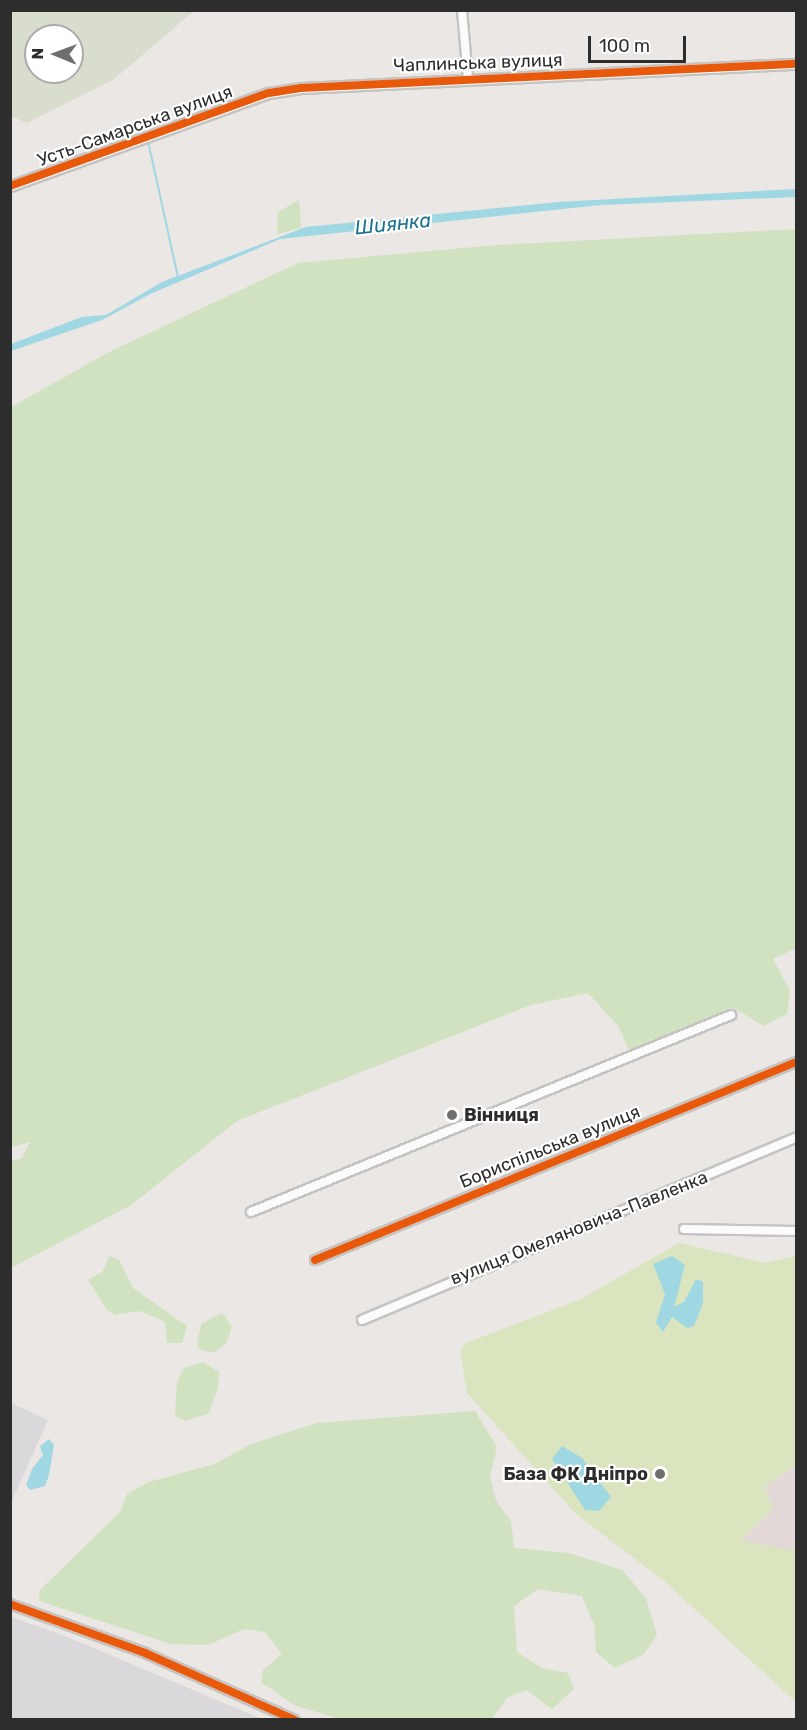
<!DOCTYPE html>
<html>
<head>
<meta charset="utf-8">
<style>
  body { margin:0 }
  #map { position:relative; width:807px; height:1730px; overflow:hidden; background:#eae7e4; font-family:Rubik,sans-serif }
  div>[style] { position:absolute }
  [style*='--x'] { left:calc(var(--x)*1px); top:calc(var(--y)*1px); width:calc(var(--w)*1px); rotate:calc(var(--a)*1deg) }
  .industrial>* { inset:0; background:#dad8da }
  .medical>* { inset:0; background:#e2d8d8 }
  .green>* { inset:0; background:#d0e2c0 }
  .cemetery>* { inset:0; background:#d8ddcd }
  .pitch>* { inset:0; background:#dae5bf }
  .water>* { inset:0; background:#9fd7e3 }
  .stream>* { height:2px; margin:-1px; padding:0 1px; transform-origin:1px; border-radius:1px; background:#9fd7e3 }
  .roads { filter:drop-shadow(2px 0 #c4c4c3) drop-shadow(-2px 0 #c4c4c3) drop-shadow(0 2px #c4c4c3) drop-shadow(0 -2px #c4c4c3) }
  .minor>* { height:8px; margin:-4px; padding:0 4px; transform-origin:4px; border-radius:4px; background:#fcfbfb }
  .tertiary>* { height:9px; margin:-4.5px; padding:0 4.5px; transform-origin:4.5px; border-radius:4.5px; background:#fcfbfb }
  .cycleway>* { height:8px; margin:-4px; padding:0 4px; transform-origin:4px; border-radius:4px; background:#e8590c }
  .dots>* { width:16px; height:16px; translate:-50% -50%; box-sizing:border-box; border:3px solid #fff; border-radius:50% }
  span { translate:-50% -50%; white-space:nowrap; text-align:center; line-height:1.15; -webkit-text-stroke:4.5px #fff; paint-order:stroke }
  .street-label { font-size:18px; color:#2d2d2d }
  .poi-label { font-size:18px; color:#2d2d2d; font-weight:700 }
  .left { translate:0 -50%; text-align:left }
  .right { translate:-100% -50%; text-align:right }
  .water-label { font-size:20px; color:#1c7291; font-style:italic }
  .frame { position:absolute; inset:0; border:12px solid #2d2d2d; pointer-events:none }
  .north { position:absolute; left:24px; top:24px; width:60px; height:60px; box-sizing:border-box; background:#fff; border:2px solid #ababab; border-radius:50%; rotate:271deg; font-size:16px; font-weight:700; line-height:24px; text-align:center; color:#2d2d2d }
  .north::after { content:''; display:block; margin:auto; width:21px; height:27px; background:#6f6e6d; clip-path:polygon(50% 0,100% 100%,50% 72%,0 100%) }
  .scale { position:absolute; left:588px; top:36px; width:98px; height:27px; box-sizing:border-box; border:3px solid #2d2d2d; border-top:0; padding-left:8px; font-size:18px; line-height:21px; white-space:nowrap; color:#2d2d2d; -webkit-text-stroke:4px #fff; paint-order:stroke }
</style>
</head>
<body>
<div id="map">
  <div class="industrial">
    <div style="clip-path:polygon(11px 1403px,48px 1420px,11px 1503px)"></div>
    <div style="clip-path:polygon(11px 1617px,58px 1633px,262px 1719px,11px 1719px)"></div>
  </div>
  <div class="medical">
    <div style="clip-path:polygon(796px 1464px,796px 1551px,744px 1544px,740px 1540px,773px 1509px,765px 1487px)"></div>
  </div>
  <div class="green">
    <div style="clip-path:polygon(299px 200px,301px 228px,277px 234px,278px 212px)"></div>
    <div style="clip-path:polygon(796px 229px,796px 948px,773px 959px,790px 991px,787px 1014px,763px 1026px,733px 1007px,629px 1050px,618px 1026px,588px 993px,531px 1005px,237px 1121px,131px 1205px,11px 1268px,10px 1160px,21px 1159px,30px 1142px,11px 1147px,11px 407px,111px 351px,298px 263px,497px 245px)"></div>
    <div style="clip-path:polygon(109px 1256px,119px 1260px,133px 1288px,187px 1326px,182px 1343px,167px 1343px,165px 1323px,159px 1319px,139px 1311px,115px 1315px,107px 1310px,88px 1280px,103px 1271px)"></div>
    <div style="clip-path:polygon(222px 1313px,232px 1326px,226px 1343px,214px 1353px,202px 1350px,197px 1345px,201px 1324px)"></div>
    <div style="clip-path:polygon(203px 1362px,219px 1372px,218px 1388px,208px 1414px,185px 1421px,175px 1416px,177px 1382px,184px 1368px)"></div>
    <div style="clip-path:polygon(475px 1411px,497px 1447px,490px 1476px,496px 1501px,511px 1521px,514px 1548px,569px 1553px,622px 1570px,646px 1598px,657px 1635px,644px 1654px,615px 1668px,596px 1652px,594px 1625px,582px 1596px,538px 1589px,514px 1606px,517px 1652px,541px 1668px,568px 1673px,574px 1689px,552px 1709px,526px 1690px,507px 1698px,492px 1719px,339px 1719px,294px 1705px,261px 1682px,263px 1670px,282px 1654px,265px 1632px,244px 1629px,208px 1645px,171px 1644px,39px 1601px,40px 1590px,120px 1512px,127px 1494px,149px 1482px,215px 1464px,251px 1444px,317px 1423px)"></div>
  </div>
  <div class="cemetery">
    <div style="clip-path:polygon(evenodd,11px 10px,194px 10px,194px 11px,113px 80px,27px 123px,11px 116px,11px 10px,36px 36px,72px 36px,72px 72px,36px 72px,36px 36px)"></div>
  </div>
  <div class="pitch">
    <div style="clip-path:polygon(679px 1243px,765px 1263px,796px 1256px,796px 1464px,765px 1487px,773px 1509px,741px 1540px,796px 1551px,796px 1702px,663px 1580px,576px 1514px,467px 1393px,460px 1350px,466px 1343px,581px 1299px)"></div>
  </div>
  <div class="water">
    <div style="clip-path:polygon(796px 189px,796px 197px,601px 205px,280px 239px,150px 294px,102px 320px,11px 351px,11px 344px,82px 317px,106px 315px,162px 282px,306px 227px,558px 202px)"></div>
    <div style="clip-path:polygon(672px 1256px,685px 1265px,674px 1307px,684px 1302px,696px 1279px,703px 1282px,703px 1303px,694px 1326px,687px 1328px,672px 1317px,663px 1332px,656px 1323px,665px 1294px,653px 1264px)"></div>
    <div style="clip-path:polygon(49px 1439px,54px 1445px,49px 1475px,45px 1486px,30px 1490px,26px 1485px,32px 1469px,43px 1455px,40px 1446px)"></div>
    <div style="clip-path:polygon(562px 1446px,582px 1458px,611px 1497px,599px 1511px,585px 1510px,552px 1459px)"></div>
  </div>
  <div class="stream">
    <div style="--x:148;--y:141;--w:139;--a:77.6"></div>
  </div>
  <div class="roads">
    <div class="minor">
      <div style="--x:462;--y:10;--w:69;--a:85"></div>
      <div style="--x:251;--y:1212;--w:519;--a:-22.31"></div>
      <div style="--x:684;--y:1229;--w:112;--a:1"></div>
      <div style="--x:315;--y:1260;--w:520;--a:-22.37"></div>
      <div style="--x:362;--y:1320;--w:471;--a:-22.8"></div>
      <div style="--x:10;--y:1604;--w:144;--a:19.9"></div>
      <div style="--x:145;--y:1653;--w:164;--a:24.1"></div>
    </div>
    <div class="tertiary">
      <div style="--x:10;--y:186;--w:275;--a:-19.8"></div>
      <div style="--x:269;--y:93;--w:32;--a:-9"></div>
      <div style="--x:301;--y:88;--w:496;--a:-2.8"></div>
    </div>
  </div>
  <div class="cycleway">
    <div style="--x:10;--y:186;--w:275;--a:-19.8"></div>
    <div style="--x:269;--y:93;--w:32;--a:-9"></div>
    <div style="--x:301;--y:88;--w:496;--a:-2.8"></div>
    <div style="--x:315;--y:1260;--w:520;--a:-22.37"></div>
    <div style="--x:10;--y:1604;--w:144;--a:19.9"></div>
    <div style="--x:145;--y:1653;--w:164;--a:24.1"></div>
  </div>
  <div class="dots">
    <div style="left:452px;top:1115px;background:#6f6e6d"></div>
    <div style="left:660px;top:1474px;background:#6f6e6d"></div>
  </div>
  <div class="street-label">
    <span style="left:478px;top:63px;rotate:-2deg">Чаплинська вулиця</span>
    <span style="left:135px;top:126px;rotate:-20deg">Усть-Самарська вулиця</span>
    <span style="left:550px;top:1147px;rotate:-22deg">Бориспільська вулиця</span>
    <span style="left:579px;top:1228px;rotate:-22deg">вулиця Омеляновича-Павленка</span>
  </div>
  <div class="poi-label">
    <span class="left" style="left:464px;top:1115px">Вінниця</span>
    <span class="right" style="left:648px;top:1474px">База ФК Дніпро</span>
  </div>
  <div class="water-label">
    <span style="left:393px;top:224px;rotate:-6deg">Шиянка</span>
  </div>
  <div class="frame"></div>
  <div class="north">N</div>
  <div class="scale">100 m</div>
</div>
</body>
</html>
